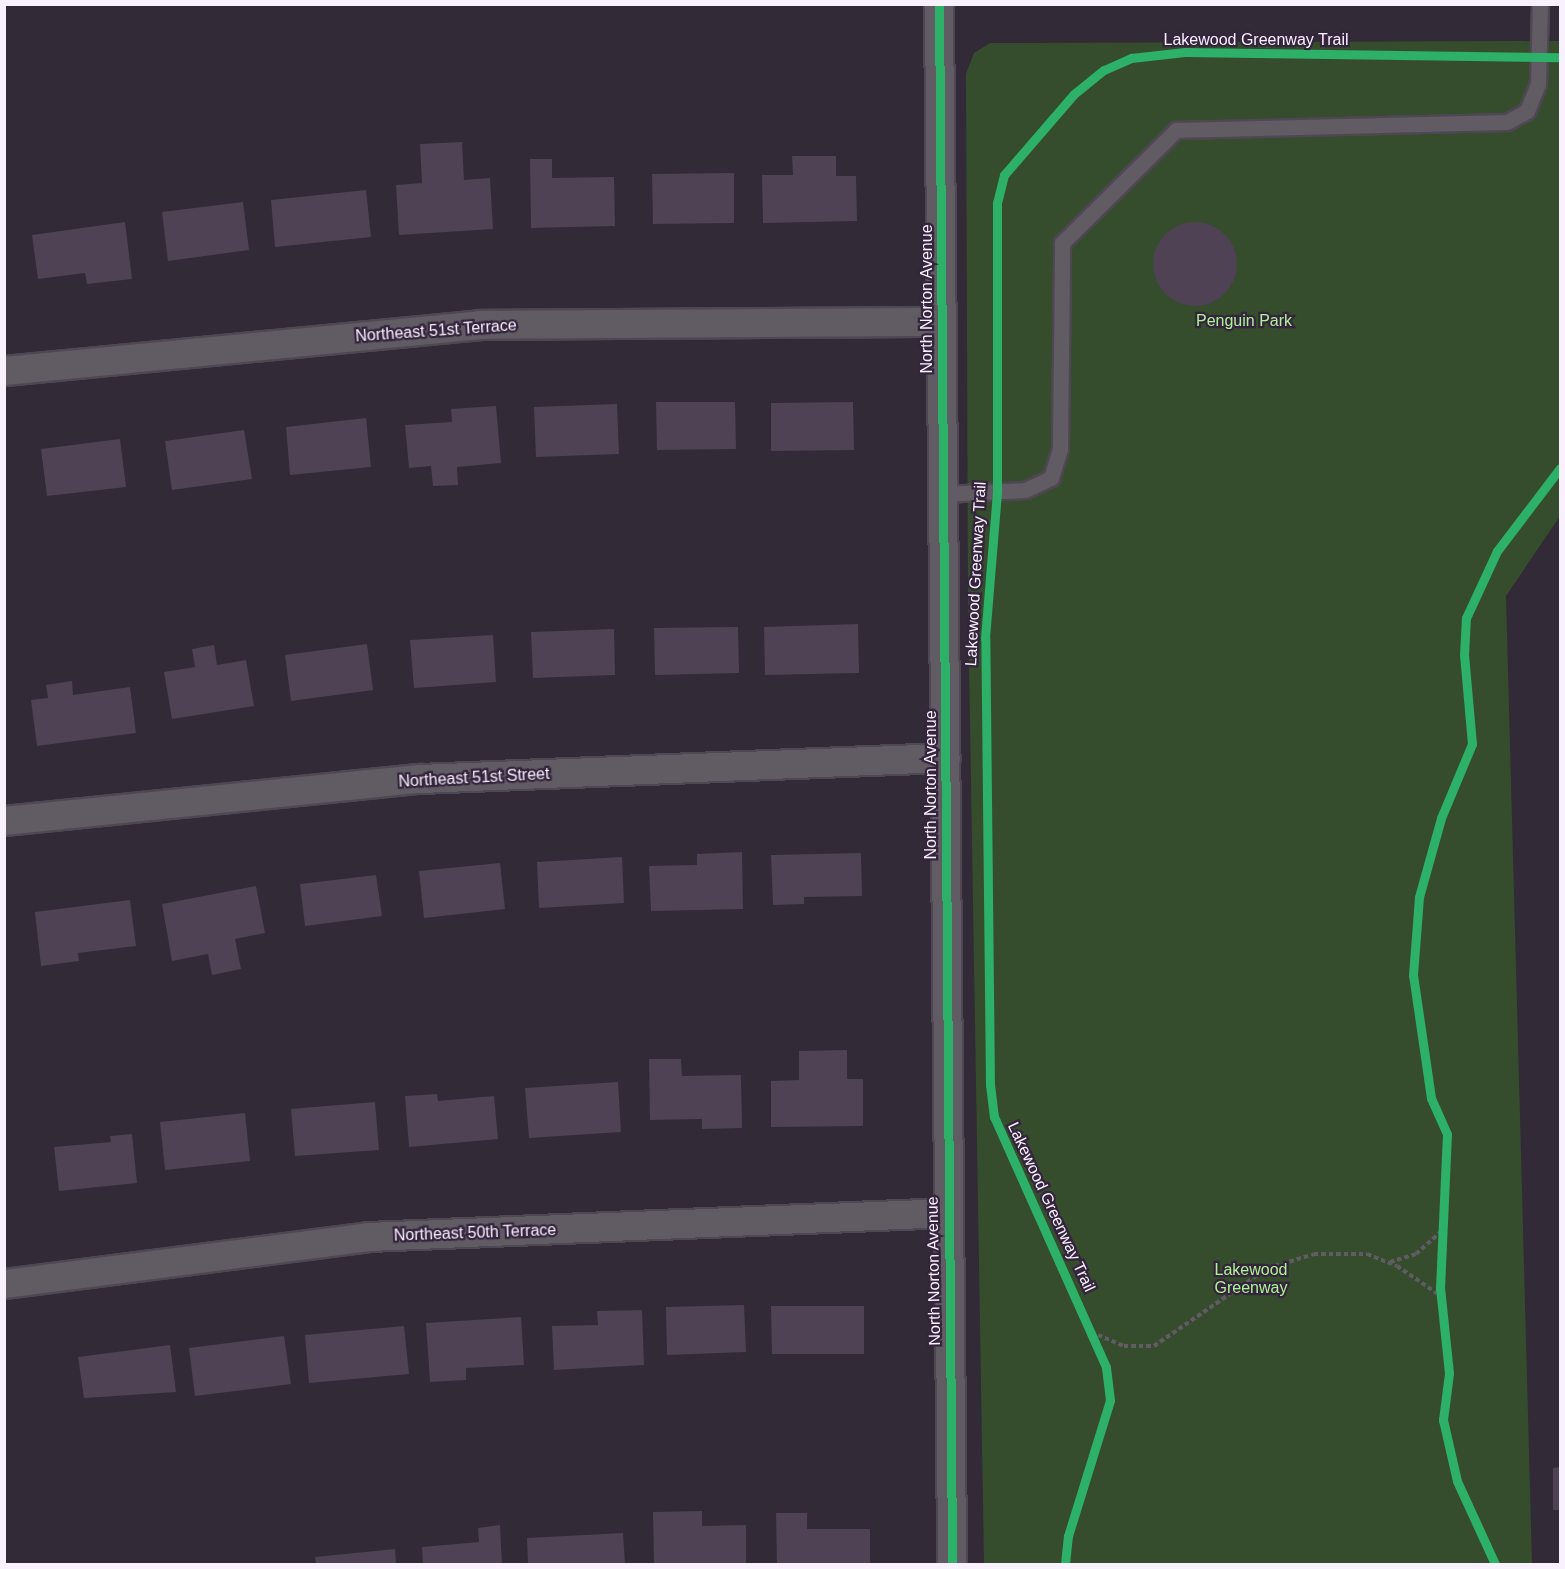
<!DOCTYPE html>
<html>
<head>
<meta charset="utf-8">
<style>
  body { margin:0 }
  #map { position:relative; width:1565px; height:1569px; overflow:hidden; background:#322a36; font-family:Helvetica,sans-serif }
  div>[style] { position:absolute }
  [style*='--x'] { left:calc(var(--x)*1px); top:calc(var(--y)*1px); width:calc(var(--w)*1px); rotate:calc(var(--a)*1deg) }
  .green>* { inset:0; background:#354d2d }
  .building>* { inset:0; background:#4e4254 }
  .round { border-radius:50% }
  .path>* { height:4px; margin-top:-2px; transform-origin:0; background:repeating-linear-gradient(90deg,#615b64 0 4.5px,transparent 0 7.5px) }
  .roads { filter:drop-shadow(2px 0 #4f4753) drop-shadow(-2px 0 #4f4753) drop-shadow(0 2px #4f4753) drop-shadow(0 -2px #4f4753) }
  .lane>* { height:15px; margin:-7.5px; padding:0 7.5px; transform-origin:7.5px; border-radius:7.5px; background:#615b64 }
  .street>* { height:28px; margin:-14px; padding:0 14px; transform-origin:14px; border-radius:14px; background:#615b64 }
  .cycleway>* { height:9px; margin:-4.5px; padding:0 4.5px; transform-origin:4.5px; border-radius:4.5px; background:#2db169 }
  span { translate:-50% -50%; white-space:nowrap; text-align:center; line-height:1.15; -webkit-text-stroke:4.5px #34243c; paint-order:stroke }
  .street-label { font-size:16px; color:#f9f1fe }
  .park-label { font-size:16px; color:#adf395 }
  .frame { position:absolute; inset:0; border:6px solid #f9f1fe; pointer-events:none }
</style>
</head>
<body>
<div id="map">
  <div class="green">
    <div style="clip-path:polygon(1560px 41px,1560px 516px,1506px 596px,1532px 1564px,984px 1564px,968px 602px,966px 74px,974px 53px,990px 43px)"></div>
  </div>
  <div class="building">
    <div style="clip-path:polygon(462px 142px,464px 180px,490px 178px,493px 229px,399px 235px,396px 185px,422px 183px,420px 144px)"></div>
    <div style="clip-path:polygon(792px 156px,836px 156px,836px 176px,856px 176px,857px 221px,763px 223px,762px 175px,793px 175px)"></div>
    <div style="clip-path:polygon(530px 159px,552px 159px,552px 178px,614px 177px,615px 226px,531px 228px)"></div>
    <div style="clip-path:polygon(734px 173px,734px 223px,653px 224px,652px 174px)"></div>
    <div style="clip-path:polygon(366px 190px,371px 237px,275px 247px,271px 200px)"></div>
    <div style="clip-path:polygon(243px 202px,249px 250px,168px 261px,162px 212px)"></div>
    <div class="round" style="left:1153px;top:222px;width:84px;height:84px"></div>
    <div style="clip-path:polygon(125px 222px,132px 279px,87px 284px,85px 273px,38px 279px,32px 235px)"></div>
    <div style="clip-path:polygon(656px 402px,735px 402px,736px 449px,657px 450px)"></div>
    <div style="clip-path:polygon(853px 402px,854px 450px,771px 451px,771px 403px)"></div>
    <div style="clip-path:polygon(617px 404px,619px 454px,536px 457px,534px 407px)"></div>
    <div style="clip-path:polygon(496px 406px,501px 463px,457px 467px,458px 485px,433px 486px,431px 466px,409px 468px,405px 425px,452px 422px,451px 409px)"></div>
    <div style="clip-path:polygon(366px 418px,371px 467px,290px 475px,286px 427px)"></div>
    <div style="clip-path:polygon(244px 430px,252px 479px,172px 490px,165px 441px)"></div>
    <div style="clip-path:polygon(120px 439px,126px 487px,47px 496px,41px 449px)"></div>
    <div style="clip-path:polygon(858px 624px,859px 673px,765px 675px,764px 627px)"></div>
    <div style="clip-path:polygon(738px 627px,739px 673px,655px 675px,654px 628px)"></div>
    <div style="clip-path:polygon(614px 629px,615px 675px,533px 678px,531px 632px)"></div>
    <div style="clip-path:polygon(493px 635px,496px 682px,414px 688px,410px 640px)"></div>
    <div style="clip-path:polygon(367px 644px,373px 690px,291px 701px,285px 655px)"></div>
    <div style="clip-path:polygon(214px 645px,217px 665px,246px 660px,254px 706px,172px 719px,164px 672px,195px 667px,192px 649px)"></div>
    <div style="clip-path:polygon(72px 681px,73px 695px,130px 687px,136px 733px,37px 746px,31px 700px,48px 698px,46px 685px)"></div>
    <div style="clip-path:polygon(742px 852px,743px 909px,651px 911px,649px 866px,697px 865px,697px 854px)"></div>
    <div style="clip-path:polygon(861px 853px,862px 896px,804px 897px,804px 904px,773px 905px,771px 855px)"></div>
    <div style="clip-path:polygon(622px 857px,624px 903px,539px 908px,537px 862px)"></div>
    <div style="clip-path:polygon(500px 863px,505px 909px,424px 918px,419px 871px)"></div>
    <div style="clip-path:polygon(376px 875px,382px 916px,305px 926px,300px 884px)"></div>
    <div style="clip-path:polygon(256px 886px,265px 933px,235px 939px,241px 969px,212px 975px,208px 954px,172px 961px,162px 904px)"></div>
    <div style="clip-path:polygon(130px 900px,136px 946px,78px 953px,79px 961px,41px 966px,35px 912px)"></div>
    <div style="clip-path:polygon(847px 1050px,847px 1079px,863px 1079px,863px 1126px,771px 1127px,771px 1081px,799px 1080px,799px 1051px)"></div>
    <div style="clip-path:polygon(649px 1059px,681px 1059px,682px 1076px,741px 1075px,742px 1128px,702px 1129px,702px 1119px,650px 1120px)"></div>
    <div style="clip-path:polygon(618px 1082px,621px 1132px,529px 1138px,525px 1088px)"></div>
    <div style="clip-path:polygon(437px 1094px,438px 1101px,494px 1096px,498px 1139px,409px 1147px,405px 1096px)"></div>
    <div style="clip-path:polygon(375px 1102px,379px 1150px,295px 1156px,291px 1109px)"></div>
    <div style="clip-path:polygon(245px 1113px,250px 1161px,165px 1170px,160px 1122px)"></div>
    <div style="clip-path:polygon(132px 1134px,137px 1183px,59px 1191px,54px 1147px,111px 1142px,110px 1136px)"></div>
    <div style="clip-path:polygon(744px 1305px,746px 1352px,667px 1355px,666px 1307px)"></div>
    <div style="clip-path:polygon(771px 1306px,864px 1306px,864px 1354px,772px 1354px)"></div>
    <div style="clip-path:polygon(642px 1310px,644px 1365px,554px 1370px,552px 1326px,598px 1325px,597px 1311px)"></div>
    <div style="clip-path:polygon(521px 1317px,524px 1365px,466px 1368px,466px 1380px,430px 1382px,426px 1323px)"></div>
    <div style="clip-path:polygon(404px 1326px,409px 1374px,309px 1383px,305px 1335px)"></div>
    <div style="clip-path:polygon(284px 1336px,291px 1384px,195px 1396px,189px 1348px)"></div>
    <div style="clip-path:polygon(170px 1345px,176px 1392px,84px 1398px,78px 1357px)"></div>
    <div style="clip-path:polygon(1560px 1467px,1560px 1510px,1553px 1510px,1553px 1468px)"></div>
    <div style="clip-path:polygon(702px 1511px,702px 1526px,746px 1525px,746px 1564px,654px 1564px,653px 1512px)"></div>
    <div style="clip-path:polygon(776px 1513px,807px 1513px,807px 1529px,870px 1529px,870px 1564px,777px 1564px)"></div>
    <div style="clip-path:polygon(500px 1525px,502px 1564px,423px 1564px,422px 1547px,479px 1542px,478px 1528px)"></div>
    <div style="clip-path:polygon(623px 1533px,625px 1564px,528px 1564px,527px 1538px)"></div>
    <div style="clip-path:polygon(395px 1549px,396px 1564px,316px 1564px,315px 1557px)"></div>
  </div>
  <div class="path">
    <div style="--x:1390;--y:1262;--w:27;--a:-17"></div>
    <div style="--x:1416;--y:1254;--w:36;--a:-42"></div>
    <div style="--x:1091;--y:1332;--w:36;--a:23"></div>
    <div style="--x:1124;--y:1346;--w:30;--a:0"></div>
    <div style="--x:1154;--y:1346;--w:138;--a:-34.4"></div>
    <div style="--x:1268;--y:1268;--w:48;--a:-16.9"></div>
    <div style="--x:1314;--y:1254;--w:53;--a:0"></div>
    <div style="--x:1367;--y:1254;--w:32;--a:22"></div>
    <div style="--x:1397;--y:1266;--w:53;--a:34.3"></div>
  </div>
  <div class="roads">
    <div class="lane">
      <div style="--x:943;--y:494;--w:82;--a:-2.8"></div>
      <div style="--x:1025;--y:490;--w:29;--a:-25"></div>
      <div style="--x:1051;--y:478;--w:30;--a:-73"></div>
      <div style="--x:1060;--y:449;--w:206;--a:-89.4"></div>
      <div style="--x:1062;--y:243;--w:161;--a:-44.7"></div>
      <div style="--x:1176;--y:130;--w:331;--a:-1.4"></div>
      <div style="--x:1507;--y:122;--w:23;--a:-29"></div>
      <div style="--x:1527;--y:111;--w:29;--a:-68"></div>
      <div style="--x:1538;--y:84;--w:80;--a:-88.6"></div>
    </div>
    <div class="street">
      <div style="--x:939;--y:4;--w:1560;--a:89.52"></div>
      <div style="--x:4;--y:371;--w:478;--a:-5.5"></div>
      <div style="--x:480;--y:325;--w:462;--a:-0.4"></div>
      <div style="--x:4;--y:821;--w:418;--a:-5.8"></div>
      <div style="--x:420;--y:779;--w:526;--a:-2.29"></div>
      <div style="--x:4;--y:1284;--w:368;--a:-7.3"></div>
      <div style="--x:369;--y:1237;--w:579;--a:-2.37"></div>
    </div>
  </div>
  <div class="cycleway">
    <div style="--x:939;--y:4;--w:1560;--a:89.52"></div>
    <div style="--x:1065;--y:1564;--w:28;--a:-84"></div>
    <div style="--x:1068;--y:1536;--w:142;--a:-72.8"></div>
    <div style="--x:1110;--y:1400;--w:33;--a:-97"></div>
    <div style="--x:1106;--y:1367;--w:274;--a:-114.1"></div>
    <div style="--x:994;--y:1117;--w:32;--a:-97"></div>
    <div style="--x:990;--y:1085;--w:447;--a:-90.6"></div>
    <div style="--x:985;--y:638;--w:147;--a:-85.3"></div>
    <div style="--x:997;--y:491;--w:288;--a:-90"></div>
    <div style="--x:997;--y:203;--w:29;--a:-76"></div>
    <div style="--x:1004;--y:175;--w:107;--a:-49.2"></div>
    <div style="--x:1074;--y:94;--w:38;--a:-39"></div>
    <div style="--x:1104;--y:70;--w:30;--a:-24"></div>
    <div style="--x:1131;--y:58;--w:54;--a:-6.3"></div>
    <div style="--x:1185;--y:52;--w:375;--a:0.8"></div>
    <div style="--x:1495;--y:1564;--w:91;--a:-114.6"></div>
    <div style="--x:1457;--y:1481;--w:63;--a:-102.9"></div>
    <div style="--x:1443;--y:1420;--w:47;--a:-82.7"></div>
    <div style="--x:1449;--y:1373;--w:85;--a:-96"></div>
    <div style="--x:1440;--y:1288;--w:154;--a:-87.4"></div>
    <div style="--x:1447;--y:1134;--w:39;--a:-114"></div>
    <div style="--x:1431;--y:1098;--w:124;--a:-98.3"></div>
    <div style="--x:1413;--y:975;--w:78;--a:-85.6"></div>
    <div style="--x:1419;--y:897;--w:82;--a:-74.4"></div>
    <div style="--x:1441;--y:818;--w:80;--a:-67.3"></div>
    <div style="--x:1472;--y:744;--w:89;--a:-95.1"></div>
    <div style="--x:1464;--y:655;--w:37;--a:-87"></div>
    <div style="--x:1466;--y:618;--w:74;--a:-65.2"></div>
    <div style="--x:1497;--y:551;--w:104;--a:-52.8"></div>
  </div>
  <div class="street-label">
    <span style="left:1256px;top:40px">Lakewood Greenway Trail</span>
    <span style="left:927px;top:299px;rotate:-90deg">North Norton Avenue</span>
    <span style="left:436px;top:331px;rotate:-4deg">Northeast 51st Terrace</span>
    <span style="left:976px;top:574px;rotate:-87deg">Lakewood Greenway Trail</span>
    <span style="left:474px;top:778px;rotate:-3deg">Northeast 51st Street</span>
    <span style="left:931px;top:785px;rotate:-90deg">North Norton Avenue</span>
    <span style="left:1051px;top:1207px;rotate:65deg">Lakewood Greenway Trail</span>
    <span style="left:475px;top:1233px;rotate:-2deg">Northeast 50th Terrace</span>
    <span style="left:934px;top:1271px;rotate:-91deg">North Norton Avenue</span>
  </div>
  <div class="park-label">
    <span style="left:1244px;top:321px">Penguin Park</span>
    <span style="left:1251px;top:1279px">Lakewood<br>Greenway</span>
  </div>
  <div class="frame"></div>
</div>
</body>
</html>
